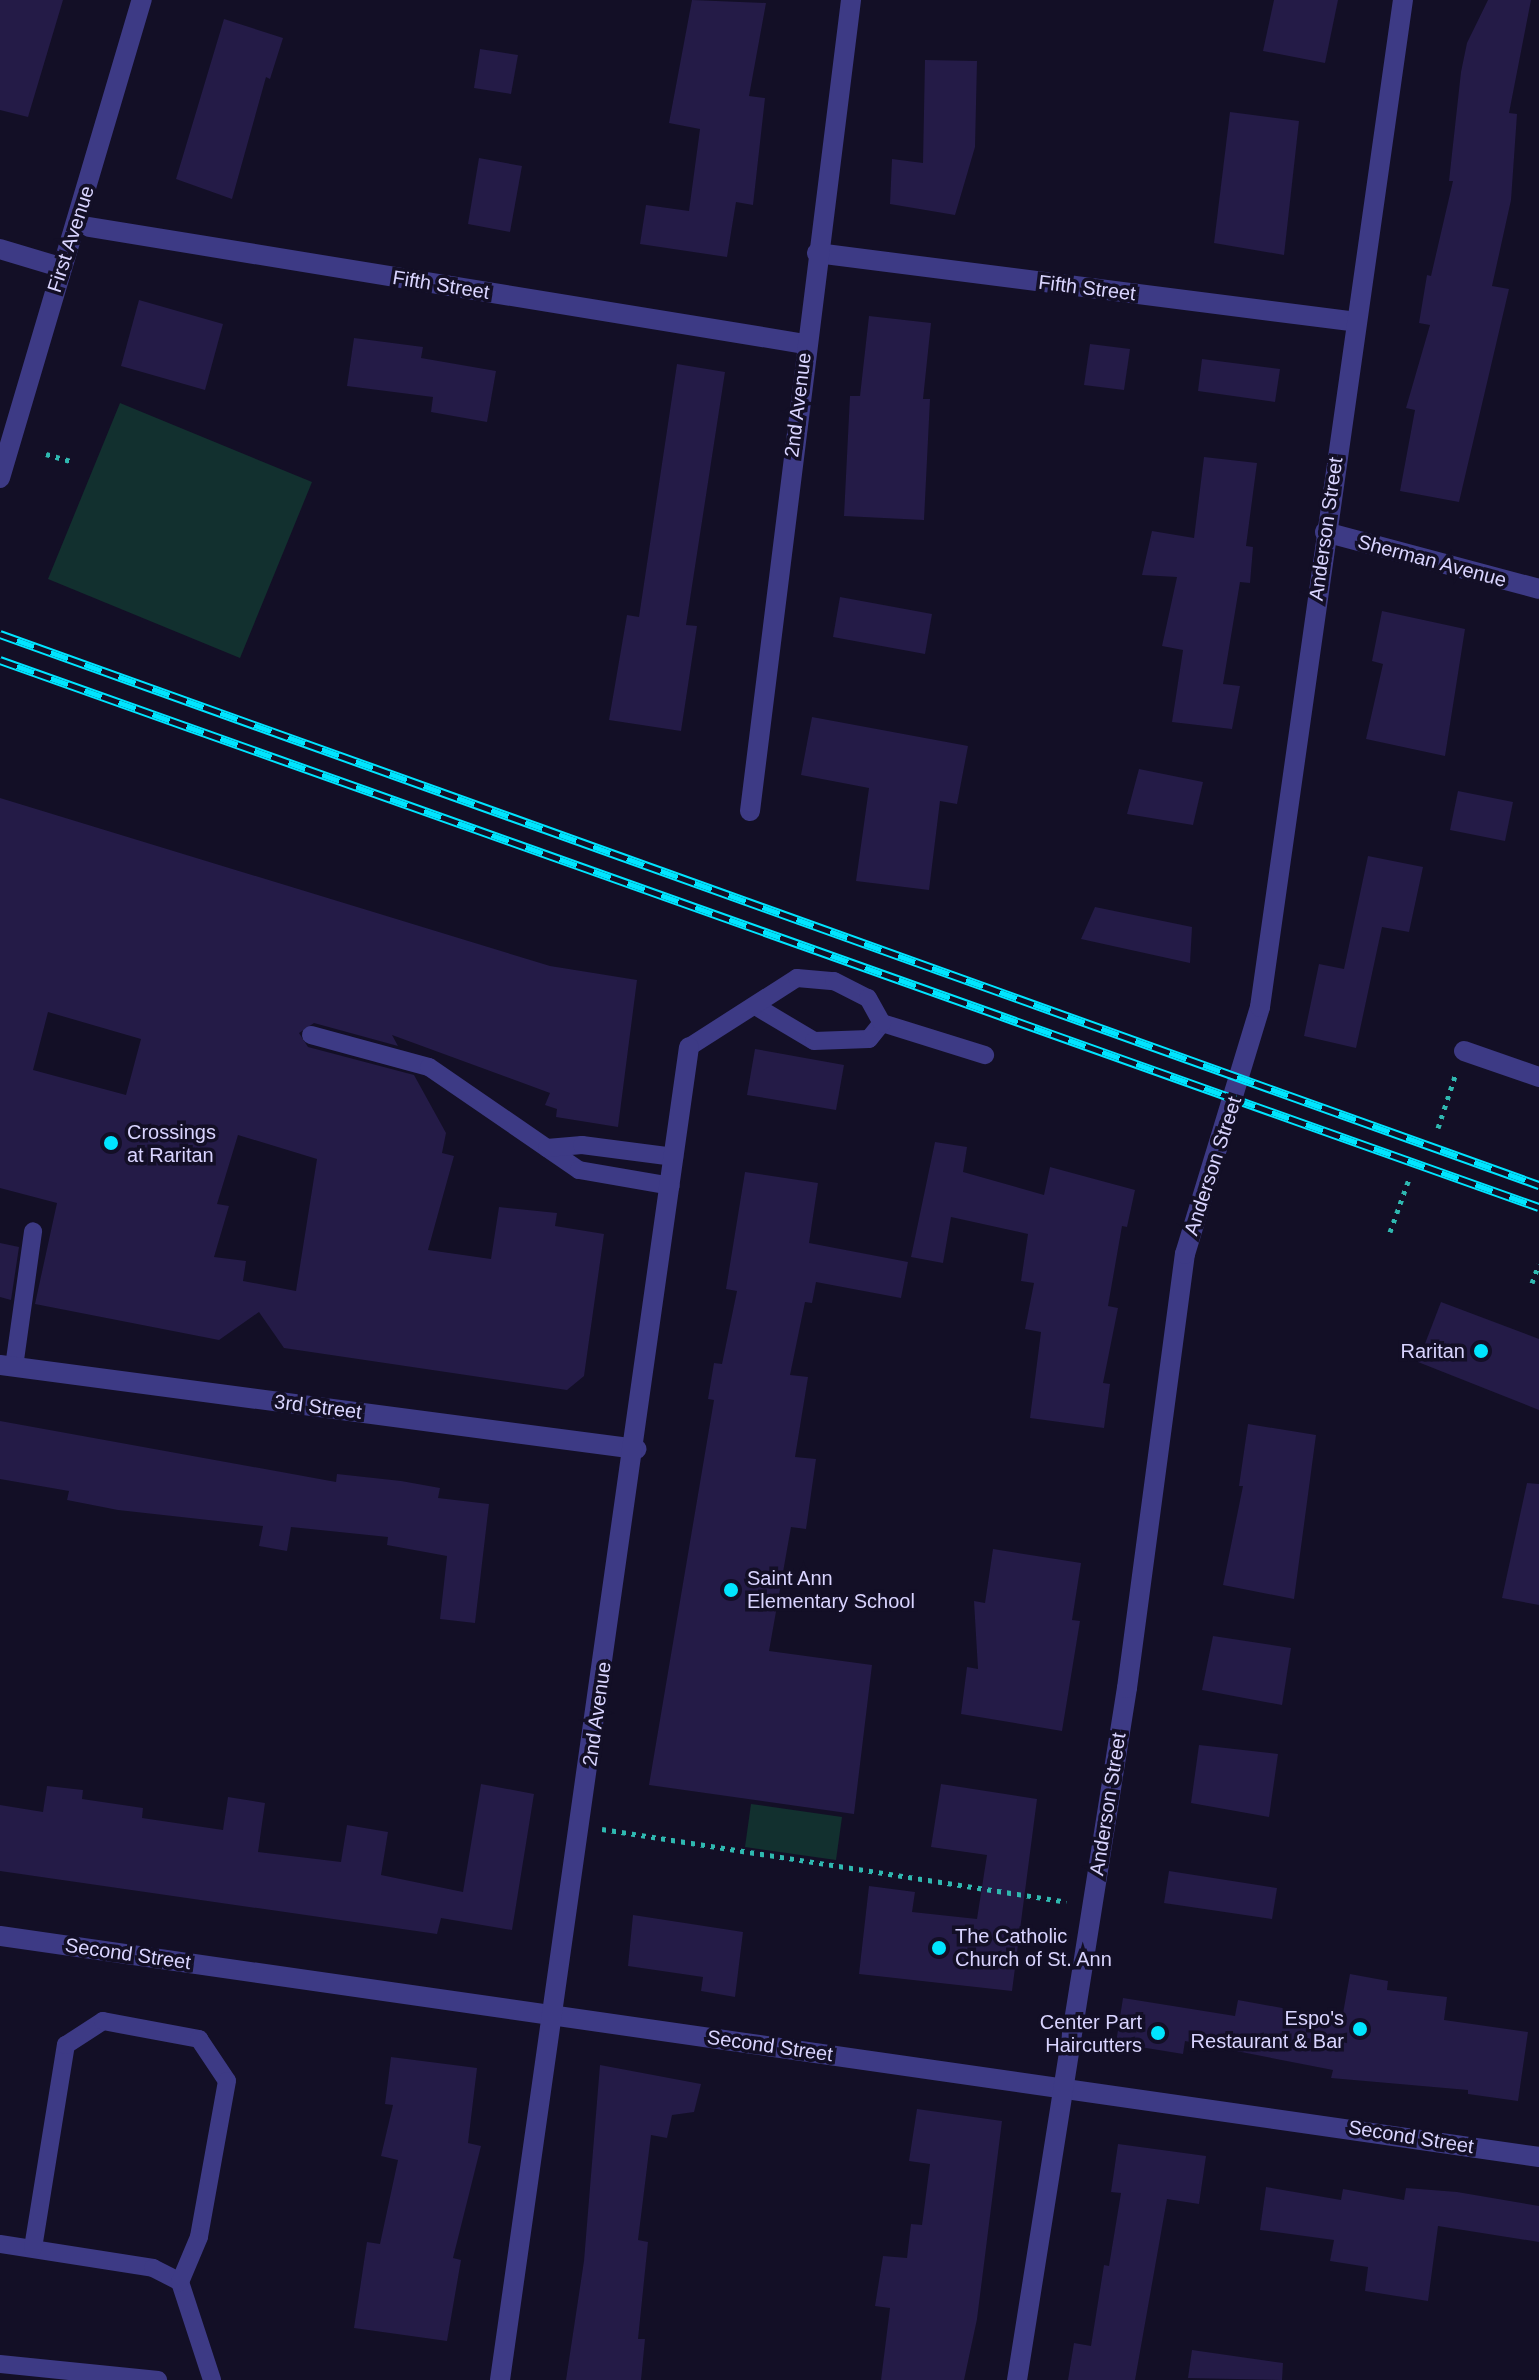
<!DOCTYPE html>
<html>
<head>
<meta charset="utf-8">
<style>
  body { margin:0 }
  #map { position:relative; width:1539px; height:2380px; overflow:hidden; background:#130f26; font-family:Arial,sans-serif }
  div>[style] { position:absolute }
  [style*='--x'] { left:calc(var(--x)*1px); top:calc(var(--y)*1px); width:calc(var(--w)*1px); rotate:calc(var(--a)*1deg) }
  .green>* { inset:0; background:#12302f }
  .building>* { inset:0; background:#241b47 }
  .path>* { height:5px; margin-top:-2.5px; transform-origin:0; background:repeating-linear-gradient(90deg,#2fb8b0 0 4px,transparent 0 10px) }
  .service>* { height:18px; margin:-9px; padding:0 9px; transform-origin:9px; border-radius:9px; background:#3d3a85 }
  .minor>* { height:20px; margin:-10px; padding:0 10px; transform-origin:10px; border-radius:10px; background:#3d3a85 }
  .tertiary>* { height:20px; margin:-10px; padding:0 10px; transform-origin:10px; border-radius:10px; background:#3d3a85 }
  .rail>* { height:9px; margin-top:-4.5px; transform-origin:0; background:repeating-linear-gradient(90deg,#130f26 0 18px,#00e5ff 0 36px); box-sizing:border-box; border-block:2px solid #00e5ff }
  .dots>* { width:22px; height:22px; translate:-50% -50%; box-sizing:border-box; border:4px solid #130f26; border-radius:50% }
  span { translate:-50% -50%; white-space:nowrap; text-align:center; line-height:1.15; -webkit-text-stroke:7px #130f26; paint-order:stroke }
  .street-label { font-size:20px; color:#d9d4ff }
  .poi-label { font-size:20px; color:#d9d4ff }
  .left { translate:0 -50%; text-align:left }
  .right { translate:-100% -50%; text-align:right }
</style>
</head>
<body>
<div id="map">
  <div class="green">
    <div style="clip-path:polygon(120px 403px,312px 482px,240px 658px,48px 579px)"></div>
    <div style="clip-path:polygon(751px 1804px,842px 1817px,836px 1860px,745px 1847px)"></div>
  </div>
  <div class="building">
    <div style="clip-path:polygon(0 0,63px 0,28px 117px,0 110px)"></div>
    <div style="clip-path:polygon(692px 0,766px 3px,749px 96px,765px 98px,753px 205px,736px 202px,727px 257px,640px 244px,646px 205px,689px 211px,700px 129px,669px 123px)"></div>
    <div style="clip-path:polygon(1274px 0,1338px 0,1325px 63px,1263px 51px)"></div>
    <div style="clip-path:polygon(1488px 0,1531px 0,1509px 113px,1517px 114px,1511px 200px,1492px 286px,1509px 289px,1459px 502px,1400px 491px,1415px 410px,1406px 408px,1430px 325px,1419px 323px,1427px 275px,1431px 276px,1453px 181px,1449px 181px,1461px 72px,1467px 43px)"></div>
    <div style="clip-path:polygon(224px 19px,283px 38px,270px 79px,266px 77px,232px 199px,176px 179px)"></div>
    <div style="clip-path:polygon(480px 49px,518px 55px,511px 94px,474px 88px)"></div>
    <div style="clip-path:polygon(925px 60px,977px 61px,975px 147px,955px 215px,890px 204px,892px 159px,923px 163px)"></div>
    <div style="clip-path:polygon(1230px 112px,1299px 121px,1284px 255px,1214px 243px)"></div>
    <div style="clip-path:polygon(479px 158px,522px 166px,510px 232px,468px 224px)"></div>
    <div style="clip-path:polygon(139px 300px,223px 324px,205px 390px,121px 366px)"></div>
    <div style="clip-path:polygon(869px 316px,931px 323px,923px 399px,930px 399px,924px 520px,844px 516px,850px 396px,860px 396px)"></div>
    <div style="clip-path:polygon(354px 338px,423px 347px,421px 358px,496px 371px,487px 422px,431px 412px,433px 397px,347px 386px)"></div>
    <div style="clip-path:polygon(1090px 344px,1130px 349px,1124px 390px,1084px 385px)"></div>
    <div style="clip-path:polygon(1202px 359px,1280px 369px,1275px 402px,1198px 391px)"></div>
    <div style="clip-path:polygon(677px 364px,725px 372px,686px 625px,697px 626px,681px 731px,609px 720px,627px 615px,639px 617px)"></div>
    <div style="clip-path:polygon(1204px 457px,1257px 463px,1246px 546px,1253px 547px,1250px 583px,1240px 582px,1223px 684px,1240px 686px,1232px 729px,1172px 722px,1183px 650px,1162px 646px,1177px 577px,1142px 575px,1152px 531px,1194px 538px)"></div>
    <div style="clip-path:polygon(840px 597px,932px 614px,925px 654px,833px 637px)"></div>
    <div style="clip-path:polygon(1382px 611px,1465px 629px,1445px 756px,1366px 739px,1383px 664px,1372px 661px)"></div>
    <div style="clip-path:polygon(812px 717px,968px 746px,957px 804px,940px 801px,929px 890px,856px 881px,869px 788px,801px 775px)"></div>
    <div style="clip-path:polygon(1139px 769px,1203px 782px,1193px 825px,1127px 814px)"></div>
    <div style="clip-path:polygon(1458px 791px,1513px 802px,1505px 841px,1450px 830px)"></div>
    <div style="clip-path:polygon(evenodd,0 798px,550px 966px,637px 980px,618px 1127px,556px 1117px,557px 1109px,545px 1105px,550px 1093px,392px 1035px,398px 1046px,314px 1023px,299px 1033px,308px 1047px,414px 1075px,446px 1133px,442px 1153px,454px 1156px,428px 1250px,491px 1259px,499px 1207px,557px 1213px,555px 1226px,604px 1234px,584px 1376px,567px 1390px,284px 1348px,259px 1312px,219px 1340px,35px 1304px,57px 1203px,0 1188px,0 798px,48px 1012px,141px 1039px,126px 1095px,33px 1070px,48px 1012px,0 798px,238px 1135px,317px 1159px,296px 1291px,243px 1281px,246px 1261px,214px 1257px,229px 1206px,217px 1204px,238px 1135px)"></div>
    <div style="clip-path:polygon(1368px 856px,1423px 867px,1409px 932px,1382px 927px,1356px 1048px,1304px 1036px,1319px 964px,1344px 969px)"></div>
    <div style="clip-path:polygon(1095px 907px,1192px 927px,1190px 963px,1081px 939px)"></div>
    <div style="clip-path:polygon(755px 1049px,844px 1065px,836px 1110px,747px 1095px)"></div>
    <div style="clip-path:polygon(935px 1142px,967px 1147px,963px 1172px,1044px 1195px,1050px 1167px,1135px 1190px,1127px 1227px,1122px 1226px,1108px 1306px,1118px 1308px,1103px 1383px,1110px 1384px,1104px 1428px,1030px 1418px,1041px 1332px,1025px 1329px,1034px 1283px,1021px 1281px,1028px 1234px,951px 1217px,943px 1263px,911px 1257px)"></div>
    <div style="clip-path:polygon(745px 1172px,818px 1183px,809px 1243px,908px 1262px,901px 1298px,816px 1282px,812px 1303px,805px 1302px,790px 1375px,808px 1377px,795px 1457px,816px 1459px,806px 1529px,791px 1527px,769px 1651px,872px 1665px,854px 1814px,649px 1785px,714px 1400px,708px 1399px,714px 1363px,722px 1364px,737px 1291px,726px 1289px)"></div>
    <div style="clip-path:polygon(0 1243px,19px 1247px,11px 1300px,0 1297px)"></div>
    <div style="clip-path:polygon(1441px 1302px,1539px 1339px,1539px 1410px,1418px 1362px)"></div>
    <div style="clip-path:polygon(0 1421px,336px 1482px,337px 1474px,401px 1481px,440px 1488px,438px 1498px,489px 1504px,475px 1623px,440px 1619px,447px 1556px,387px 1545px,388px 1537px,291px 1527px,287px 1551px,259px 1546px,263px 1526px,118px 1510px,67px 1500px,69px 1491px,0 1479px)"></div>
    <div style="clip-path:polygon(1248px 1424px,1316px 1435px,1294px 1599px,1223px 1585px,1243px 1486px,1239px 1486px)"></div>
    <div style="clip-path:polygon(1527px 1483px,1539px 1484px,1539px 1605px,1502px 1598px)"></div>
    <div style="clip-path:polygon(993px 1549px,1081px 1563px,1072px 1620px,1080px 1621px,1062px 1731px,961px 1714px,967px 1667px,978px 1669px,974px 1601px,985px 1603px)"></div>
    <div style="clip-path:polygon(1213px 1636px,1291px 1648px,1282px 1705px,1202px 1690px)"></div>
    <div style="clip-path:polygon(1199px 1745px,1278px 1754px,1269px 1817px,1191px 1803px)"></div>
    <div style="clip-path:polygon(481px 1784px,534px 1794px,512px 1930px,441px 1918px,437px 1934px,0 1871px,0 1805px,43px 1812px,47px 1786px,83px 1790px,82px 1799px,143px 1808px,142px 1818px,223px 1830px,228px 1797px,265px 1803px,258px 1852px,341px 1862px,347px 1825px,388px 1832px,381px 1875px,463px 1892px)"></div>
    <div style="clip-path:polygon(941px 1784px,1037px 1799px,1012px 1991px,859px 1974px,869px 1886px,915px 1892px,912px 1912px,977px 1919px,987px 1855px,931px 1847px)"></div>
    <div style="clip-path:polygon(1169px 1871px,1277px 1888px,1272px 1919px,1164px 1903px)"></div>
    <div style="clip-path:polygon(633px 1915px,743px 1932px,735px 1997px,701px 1991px,703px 1977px,628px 1966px)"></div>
    <div style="clip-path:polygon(1350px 1974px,1388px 1981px,1387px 1990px,1447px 1997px,1444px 2020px,1528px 2032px,1518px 2101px,1468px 2094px,1468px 2090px,1331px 2078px,1333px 2070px,1185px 2041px,1183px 2054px,1116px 2043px,1123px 1998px,1235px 2016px,1238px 2000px,1342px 2019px)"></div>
    <div style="clip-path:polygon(391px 2057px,477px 2068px,468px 2143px,481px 2146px,453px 2258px,461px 2260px,447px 2341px,354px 2328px,367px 2242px,380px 2244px,398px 2160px,381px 2156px,393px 2105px,385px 2104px)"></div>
    <div style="clip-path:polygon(600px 2065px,701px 2084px,694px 2112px,672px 2115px,667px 2138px,651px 2135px,638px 2240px,648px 2242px,638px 2339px,645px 2339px,641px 2380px,566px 2380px,584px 2261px)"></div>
    <div style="clip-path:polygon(917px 2109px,1002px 2121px,977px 2319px,964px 2380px,881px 2380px,890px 2308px,875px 2306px,883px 2256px,907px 2258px,911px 2224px,922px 2225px,930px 2164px,909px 2161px)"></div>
    <div style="clip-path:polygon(1118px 2144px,1206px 2156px,1199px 2204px,1167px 2199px,1135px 2380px,1068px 2380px,1074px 2343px,1091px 2346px,1104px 2265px,1109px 2266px,1121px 2193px,1111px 2192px)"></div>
    <div style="clip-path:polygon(1266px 2187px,1341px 2200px,1343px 2189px,1404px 2200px,1406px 2188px,1457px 2192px,1539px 2206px,1539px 2242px,1438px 2226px,1428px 2301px,1365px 2291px,1368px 2267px,1330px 2261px,1334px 2240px,1260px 2230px)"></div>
    <div style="clip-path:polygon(1192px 2350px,1283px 2363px,1282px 2380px,1188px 2378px)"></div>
  </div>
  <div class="path">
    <div style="--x:46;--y:454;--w:29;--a:16"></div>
    <div style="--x:1438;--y:1128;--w:55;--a:-71.9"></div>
    <div style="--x:1390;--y:1232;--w:56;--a:-70.3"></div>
    <div style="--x:1532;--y:1283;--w:20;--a:-70"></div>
    <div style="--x:602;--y:1829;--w:470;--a:8.9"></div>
  </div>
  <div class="service">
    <div style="--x:757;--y:1007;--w:66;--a:30.8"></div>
    <div style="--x:814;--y:1041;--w:55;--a:-2.1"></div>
    <div style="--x:869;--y:1039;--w:21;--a:-51"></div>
    <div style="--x:882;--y:1023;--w:108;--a:17.3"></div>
    <div style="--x:311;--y:1035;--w:122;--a:15.2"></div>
    <div style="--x:429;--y:1067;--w:182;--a:34.5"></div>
    <div style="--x:579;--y:1170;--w:93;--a:9.9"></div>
    <div style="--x:689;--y:1047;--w:128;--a:-32.6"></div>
    <div style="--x:797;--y:978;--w:37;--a:5"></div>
    <div style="--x:834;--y:981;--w:38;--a:27"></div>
    <div style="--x:868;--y:998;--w:29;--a:61"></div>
    <div style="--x:547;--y:1148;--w:35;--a:-5"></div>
    <div style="--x:582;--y:1145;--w:93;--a:7.4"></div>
    <div style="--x:14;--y:1367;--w:137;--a:-82"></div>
    <div style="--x:0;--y:2244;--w:155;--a:8.9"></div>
    <div style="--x:153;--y:2268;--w:30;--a:27"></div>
    <div style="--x:180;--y:2282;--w:103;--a:71.9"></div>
    <div style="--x:33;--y:2248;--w:206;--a:-80.8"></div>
    <div style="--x:66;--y:2045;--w:44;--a:-33"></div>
    <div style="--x:103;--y:2021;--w:98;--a:10.6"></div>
    <div style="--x:199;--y:2039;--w:50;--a:56.3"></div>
    <div style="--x:227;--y:2081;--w:158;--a:100.2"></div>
    <div style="--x:199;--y:2237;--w:49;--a:112.9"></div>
    <div style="--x:0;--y:2364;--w:159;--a:5.8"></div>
  </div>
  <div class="minor">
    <div style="--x:77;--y:225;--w:738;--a:9.28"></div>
    <div style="--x:0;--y:249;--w:63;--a:16.7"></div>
    <div style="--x:817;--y:253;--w:544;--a:7.28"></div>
    <div style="--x:1325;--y:532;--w:221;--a:14.9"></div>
    <div style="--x:750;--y:811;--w:817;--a:-82.9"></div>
    <div style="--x:1464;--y:1051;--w:79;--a:19.1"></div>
    <div style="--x:0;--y:1365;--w:642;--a:7.52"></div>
    <div style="--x:0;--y:1936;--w:1555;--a:8.17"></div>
    <div style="--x:500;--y:2380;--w:1346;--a:-81.93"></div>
    <div style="--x:1017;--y:2380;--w:701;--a:-80.97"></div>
    <div style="--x:1127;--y:1688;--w:438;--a:-82.4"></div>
    <div style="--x:1185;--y:1254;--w:258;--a:-73.1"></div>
    <div style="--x:1260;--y:1007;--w:1017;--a:-81.92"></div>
  </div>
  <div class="tertiary">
    <div style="--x:0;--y:478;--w:499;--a:-73.5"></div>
  </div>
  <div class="rail">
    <div style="--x:0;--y:634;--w:1635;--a:19.7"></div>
    <div style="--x:0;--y:660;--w:1633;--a:19.57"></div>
  </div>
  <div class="dots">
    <div style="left:111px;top:1143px;background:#00e5ff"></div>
    <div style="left:1481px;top:1351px;background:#00e5ff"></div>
    <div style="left:731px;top:1590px;background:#00e5ff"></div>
    <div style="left:939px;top:1948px;background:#00e5ff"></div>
    <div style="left:1360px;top:2029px;background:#00e5ff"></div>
    <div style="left:1158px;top:2033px;background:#00e5ff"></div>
  </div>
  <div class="street-label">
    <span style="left:71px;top:239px;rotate:-72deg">First Avenue</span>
    <span style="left:441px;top:285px;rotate:9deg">Fifth Street</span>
    <span style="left:1087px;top:288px;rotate:7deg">Fifth Street</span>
    <span style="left:798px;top:405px;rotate:-83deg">2nd Avenue</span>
    <span style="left:1326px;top:529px;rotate:-82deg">Anderson Street</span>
    <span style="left:1432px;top:561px;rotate:15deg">Sherman Avenue</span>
    <span style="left:1213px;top:1166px;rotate:-72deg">Anderson Street</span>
    <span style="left:318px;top:1407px;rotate:7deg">3rd Street</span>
    <span style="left:597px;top:1714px;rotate:-82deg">2nd Avenue</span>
    <span style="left:1108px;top:1804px;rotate:-81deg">Anderson Street</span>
    <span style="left:128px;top:1954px;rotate:8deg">Second Street</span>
    <span style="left:770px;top:2046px;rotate:8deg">Second Street</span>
    <span style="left:1411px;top:2137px;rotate:9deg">Second Street</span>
  </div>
  <div class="poi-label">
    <span class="left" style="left:127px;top:1144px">Crossings<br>at Raritan</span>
    <span class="right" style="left:1465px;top:1351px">Raritan</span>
    <span class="left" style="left:747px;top:1590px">Saint Ann<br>Elementary School</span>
    <span class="left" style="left:955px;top:1948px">The Catholic<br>Church of St. Ann</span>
    <span class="right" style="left:1344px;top:2030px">Espo's<br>Restaurant &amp; Bar</span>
    <span class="right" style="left:1142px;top:2034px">Center Part<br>Haircutters</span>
  </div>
</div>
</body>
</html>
